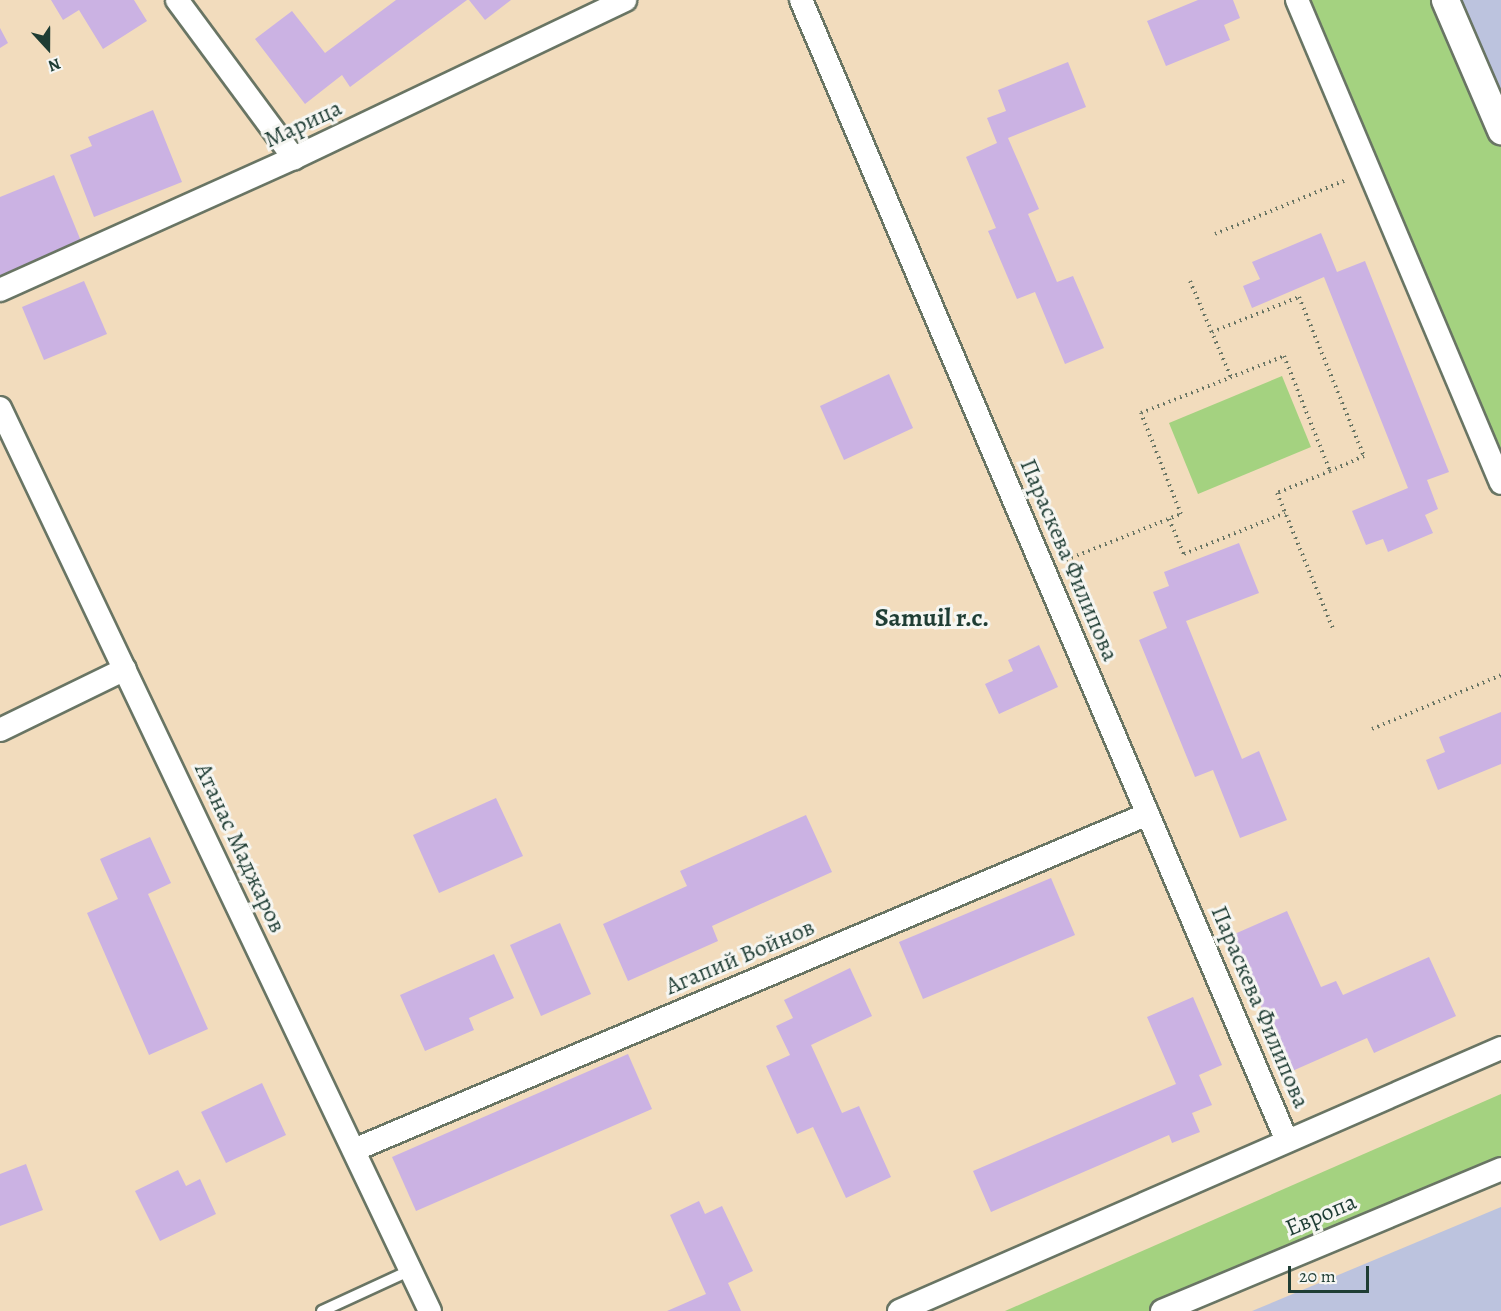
<!DOCTYPE html>
<html>
<head>
<meta charset="utf-8">
<style>
  body { margin:0 }
  #map { position:relative; width:1501px; height:1311px; overflow:hidden; background:#f2dcbd; font-family:Alegreya,serif }
  div>[style] { position:absolute }
  [style*='--x'] { left:calc(var(--x)*1px); top:calc(var(--y)*1px); width:calc(var(--w)*1px); rotate:calc(var(--a)*1deg) }
  .industrial>* { inset:0; background:#bcc3de }
  .green>* { inset:0; background:#a4d280 }
  .building>* { inset:0; background:#cbb2e3 }
  .path>* { height:4px; margin-top:-2px; transform-origin:0; background:repeating-linear-gradient(90deg,#697564 0 1.5px,transparent 0 6px) }
  .roads { filter:drop-shadow(2px 0 #697564) drop-shadow(-2px 0 #697564) drop-shadow(0 2px #697564) drop-shadow(0 -2px #697564) }
  .service>* { height:10px; margin:-5px; padding:0 5px; transform-origin:5px; border-radius:5px; background:#fff }
  .minor>* { height:22px; margin:-11px; padding:0 11px; transform-origin:11px; border-radius:11px; background:#fff }
  .tertiary>* { height:27px; margin:-13.5px; padding:0 13.5px; transform-origin:13.5px; border-radius:13.5px; background:#fff }
  span { translate:-50% -50%; white-space:nowrap; text-align:center; line-height:1.15; -webkit-text-stroke:6px #f6f6f2; paint-order:stroke }
  .street-label { font-size:24px; color:#1f3d34 }
  .neighbourhood-label { font-size:26px; color:#1f3d34; font-weight:700 }
  .north { position:absolute; left:18px; top:18px; width:60px; height:60px; -webkit-text-stroke:4px #f6f6f2; paint-order:stroke; rotate:159deg; font-size:16px; font-weight:700; line-height:24px; text-align:center; color:#1f3d34 }
  .north::after { content:''; display:block; margin:auto; width:21px; height:27px; background:#1f3d34; clip-path:polygon(50% 0,100% 100%,50% 72%,0 100%) }
  .scale { position:absolute; left:1288px; top:1266px; width:81px; height:27px; box-sizing:border-box; border:3px solid #1f3d34; border-top:0; padding-left:8px; font-size:18px; line-height:21px; white-space:nowrap; color:#1f3d34; -webkit-text-stroke:4px #f6f6f2; paint-order:stroke }
</style>
</head>
<body>
<div id="map">
  <div class="industrial">
    <div style="clip-path:polygon(1460px 0,1501px 0,1501px 95px)"></div>
    <div style="clip-path:polygon(1501px 1207px,1501px 1311px,1252px 1311px)"></div>
  </div>
  <div class="green">
    <div style="clip-path:polygon(1297px 0,1445px 0,1501px 130px,1501px 483px)"></div>
    <div style="clip-path:polygon(1282px 376px,1311px 447px,1198px 494px,1169px 423px)"></div>
    <div style="clip-path:polygon(1501px 1094px,1501px 1169px,1162px 1311px,1005px 1311px)"></div>
  </div>
  <div class="building">
    <div style="clip-path:polygon(51px 0,134px 0,147px 21px,103px 49px,79px 10px,63px 20px)"></div>
    <div style="clip-path:polygon(396px 0,467px 0,350px 87px,342px 75px,305px 104px,255px 39px,292px 11px,325px 53px)"></div>
    <div style="clip-path:polygon(469px 0,511px 0,485px 20px)"></div>
    <div style="clip-path:polygon(1198px 0,1233px 0,1240px 18px,1224px 25px,1230px 40px,1166px 66px,1147px 21px)"></div>
    <div style="clip-path:polygon(0 28px,8px 43px,0 48px)"></div>
    <div style="clip-path:polygon(1068px 62px,1086px 107px,1008px 138px,1039px 209px,1028px 214px,1057px 282px,1073px 276px,1104px 348px,1065px 364px,1035px 292px,1017px 299px,988px 231px,996px 228px,966px 157px,997px 143px,987px 118px,1006px 111px,998px 90px)"></div>
    <div style="clip-path:polygon(153px 110px,182px 182px,94px 217px,70px 155px,92px 146px,88px 137px)"></div>
    <div style="clip-path:polygon(54px 175px,83px 246px,0 279px,0 197px)"></div>
    <div style="clip-path:polygon(1321px 233px,1337px 272px,1365px 261px,1449px 472px,1427px 480px,1438px 509px,1425px 515px,1433px 533px,1388px 552px,1383px 539px,1366px 545px,1352px 511px,1408px 488px,1324px 277px,1252px 308px,1243px 286px,1260px 279px,1252px 262px)"></div>
    <div style="clip-path:polygon(84px 281px,107px 334px,44px 360px,22px 307px)"></div>
    <div style="clip-path:polygon(889px 374px,913px 428px,844px 460px,820px 406px)"></div>
    <div style="clip-path:polygon(1239px 543px,1259px 593px,1186px 621px,1242px 759px,1259px 751px,1287px 820px,1240px 838px,1213px 770px,1195px 777px,1139px 640px,1167px 628px,1153px 592px,1169px 586px,1164px 572px)"></div>
    <div style="clip-path:polygon(1039px 645px,1058px 687px,999px 714px,985px 684px,1013px 671px,1008px 660px)"></div>
    <div style="clip-path:polygon(1501px 712px,1501px 764px,1438px 790px,1426px 760px,1445px 752px,1439px 737px)"></div>
    <div style="clip-path:polygon(496px 798px,523px 856px,439px 893px,413px 835px)"></div>
    <div style="clip-path:polygon(806px 815px,832px 872px,712px 926px,718px 941px,628px 981px,603px 924px,687px 886px,680px 871px)"></div>
    <div style="clip-path:polygon(150px 837px,171px 883px,148px 894px,208px 1029px,149px 1055px,87px 913px,118px 899px,100px 859px)"></div>
    <div style="clip-path:polygon(1051px 878px,1075px 935px,923px 999px,899px 942px)"></div>
    <div style="clip-path:polygon(1287px 911px,1321px 987px,1336px 981px,1343px 995px,1429px 957px,1456px 1016px,1374px 1053px,1367px 1038px,1290px 1072px,1230px 936px)"></div>
    <div style="clip-path:polygon(560px 923px,591px 994px,541px 1016px,510px 945px)"></div>
    <div style="clip-path:polygon(494px 954px,514px 998px,469px 1018px,474px 1030px,425px 1051px,400px 995px)"></div>
    <div style="clip-path:polygon(850px 968px,872px 1016px,811px 1045px,842px 1113px,859px 1106px,891px 1177px,846px 1198px,813px 1127px,797px 1134px,766px 1066px,790px 1055px,776px 1026px,793px 1018px,784px 1000px)"></div>
    <div style="clip-path:polygon(1193px 997px,1222px 1065px,1199px 1075px,1212px 1105px,1192px 1113px,1200px 1132px,1172px 1143px,1169px 1135px,991px 1212px,973px 1171px,1176px 1084px,1147px 1017px)"></div>
    <div style="clip-path:polygon(628px 1054px,652px 1109px,416px 1211px,392px 1157px)"></div>
    <div style="clip-path:polygon(262px 1083px,286px 1135px,226px 1163px,201px 1112px)"></div>
    <div style="clip-path:polygon(26px 1164px,43px 1210px,0 1226px,0 1174px)"></div>
    <div style="clip-path:polygon(178px 1170px,186px 1186px,200px 1179px,216px 1214px,160px 1241px,135px 1191px)"></div>
    <div style="clip-path:polygon(699px 1201px,705px 1214px,722px 1206px,753px 1271px,728px 1283px,741px 1311px,667px 1311px,706px 1294px,670px 1215px)"></div>
  </div>
  <div class="path">
    <div style="--x:1215;--y:234;--w:142;--a:-22.4"></div>
    <div style="--x:1190;--y:281;--w:104;--a:66.9"></div>
    <div style="--x:1212;--y:332;--w:94;--a:-21.9"></div>
    <div style="--x:1299;--y:297;--w:172;--a:67.8"></div>
    <div style="--x:1364;--y:456;--w:37;--a:156"></div>
    <div style="--x:1169;--y:519;--w:38;--a:67"></div>
    <div style="--x:1184;--y:554;--w:109;--a:-22.1"></div>
    <div style="--x:1066;--y:560;--w:124;--a:-21.8"></div>
    <div style="--x:1181;--y:514;--w:109;--a:-111.6"></div>
    <div style="--x:1141;--y:413;--w:154;--a:-21.7"></div>
    <div style="--x:1284;--y:356;--w:124;--a:68.2"></div>
    <div style="--x:1330;--y:471;--w:57;--a:157.5"></div>
    <div style="--x:1277;--y:493;--w:149;--a:67.6"></div>
    <div style="--x:1372;--y:729;--w:140;--a:-22.7"></div>
  </div>
  <div class="roads">
    <div class="service">
      <div style="--x:322;--y:1311;--w:98;--a:-24.7"></div>
    </div>
    <div class="minor">
      <div style="--x:177;--y:0;--w:197;--a:53.5"></div>
      <div style="--x:801;--y:0;--w:1240;--a:66.93"></div>
      <div style="--x:1297;--y:0;--w:524;--a:67.1"></div>
      <div style="--x:0;--y:290;--w:322;--a:-24.2"></div>
      <div style="--x:294;--y:158;--w:367;--a:-25.5"></div>
      <div style="--x:0;--y:408;--w:1000;--a:64.54"></div>
      <div style="--x:0;--y:730;--w:139;--a:-26"></div>
      <div style="--x:354;--y:1150;--w:862;--a:-22.94"></div>
      <div style="--x:899;--y:1311;--w:657;--a:-23.6"></div>
      <div style="--x:1162;--y:1311;--w:368;--a:-22.7"></div>
    </div>
    <div class="tertiary">
      <div style="--x:1445;--y:0;--w:142;--a:66.7"></div>
    </div>
  </div>
  <div class="street-label">
    <span style="left:303px;top:124px;rotate:-25deg">Марица</span>
    <span style="left:1069px;top:560px;rotate:67deg">Параскева Филипова</span>
    <span style="left:240px;top:848px;rotate:65deg">Атанас Маджаров</span>
    <span style="left:740px;top:957px;rotate:-23deg">Агапий Войнов</span>
    <span style="left:1260px;top:1007px;rotate:67deg">Параскева Филипова</span>
    <span style="left:1321px;top:1215px;rotate:-23deg">Европа</span>
  </div>
  <div class="neighbourhood-label">
    <span style="left:932px;top:618px">Samuil r.c.</span>
  </div>
  <div class="north">N</div>
  <div class="scale">20 m</div>
</div>
</body>
</html>
